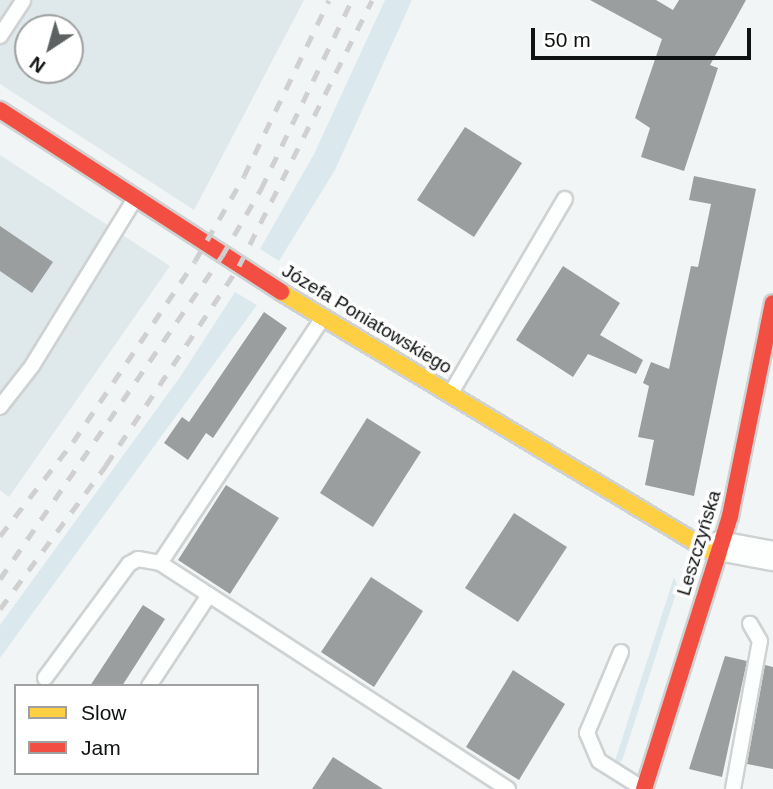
<!DOCTYPE html>
<html>
<head>
<meta charset="utf-8">
<style>
  body { margin:0 }
  #map { position:relative; width:773px; height:789px; overflow:hidden; background:#f2f5f6; font-family:Arial,sans-serif }
  div>[style] { position:absolute }
  [style*='--x'] { left:calc(var(--x)*1px); top:calc(var(--y)*1px); width:calc(var(--w)*1px); rotate:calc(var(--a)*1deg) }
  .built>* { inset:0; background:#dfe8eb }
  .green>* { inset:0; background:#dbe9ee }
  .building>* { inset:0; background:#9b9e9f }
  .roads { filter:drop-shadow(2px 0 #cfd2d2) drop-shadow(-2px 0 #cfd2d2) drop-shadow(0 2px #cfd2d2) drop-shadow(0 -2px #cfd2d2) }
  .lane>* { height:14px; margin:-7px; padding:0 7px; transform-origin:7px; border-radius:7px; background:#fdfefe }
  .street>* { height:28px; margin:-14px; padding:0 14px; transform-origin:14px; border-radius:14px; background:#fdfefe }
  .slow>* { height:16px; margin:-8px; padding:0 8px; transform-origin:8px; border-radius:8px; background:#ffcf43 }
  .jam>* { height:16px; margin:-8px; padding:0 8px; transform-origin:8px; border-radius:8px; background:#f24e42 }
  .rail>* { height:5px; margin-top:-2.5px; transform-origin:0; background:repeating-linear-gradient(90deg,#d0d0d1 0 12px,transparent 0 24px) }
  span { translate:-50% -50%; white-space:nowrap; text-align:center; line-height:1.15; -webkit-text-stroke:7px #fff; paint-order:stroke }
  .street-label { font-size:19px; color:#0f1112 }
  .legend { position:absolute; left:14px; top:684px; width:245px; height:91px; box-sizing:border-box; background:#fff; border:2px solid #9fa0a0; margin:0; padding:9px 12px; list-style:none; font-size:21px; color:#0f1112 }
  .legend li { display:flex; align-items:center; gap:14px; height:35px }
  .legend b { width:35px; border:2px solid #9fa0a0 }
  .north { position:absolute; left:14px; top:14px; width:70px; height:70px; box-sizing:border-box; background:#fff; border:2px solid #9fa0a0; border-radius:50%; rotate:216deg; font-size:19px; font-weight:700; line-height:28px; text-align:center; color:#0f1112 }
  .north::after { content:''; display:block; margin:auto; width:24px; height:32px; background:#5e6162; clip-path:polygon(50% 0,100% 100%,50% 72%,0 100%) }
  .scale { position:absolute; left:531px; top:28px; width:220px; height:32px; box-sizing:border-box; border:4px solid #0f1112; border-top:0; padding-left:9px; font-size:21px; line-height:24px; white-space:nowrap; color:#0f1112; -webkit-text-stroke:5px #fff; paint-order:stroke }
</style>
</head>
<body>
<div id="map">
  <div class="built">
    <div style="clip-path:polygon(evenodd,0 0,304px 0,194px 210px,0 84px,0 0,28px 28px,70px 28px,70px 70px,28px 70px,28px 28px)"></div>
    <div style="clip-path:polygon(0 155px,170px 266px,9px 497px,0 490px)"></div>
  </div>
  <div class="green">
    <div style="clip-path:polygon(385px 0,412px 0,335px 170px,279px 261px,260px 249px,314px 154px)"></div>
    <div style="clip-path:polygon(235px 292px,257px 305px,0 658px,0 625px,180px 377px)"></div>
    <div style="clip-path:polygon(674px 577px,678px 587px,622px 761px,614px 764px)"></div>
  </div>
  <div class="building">
    <div style="clip-path:polygon(590px 0,656px 0,673px 10px,679px 0,746px 0,710px 65px,718px 68px,684px 171px,641px 157px,650px 128px,635px 118px,662px 39px)"></div>
    <div style="clip-path:polygon(465px 127px,522px 163px,474px 237px,417px 200px)"></div>
    <div style="clip-path:polygon(694px 176px,756px 189px,694px 496px,645px 485px,654px 440px,638px 437px,649px 386px,643px 383px,651px 362px,669px 369px,691px 266px,698px 267px,711px 204px,689px 200px)"></div>
    <div style="clip-path:polygon(0 226px,53px 262px,32px 293px,0 271px)"></div>
    <div style="clip-path:polygon(563px 266px,620px 303px,600px 335px,643px 360px,636px 374px,588px 354px,573px 377px,516px 340px)"></div>
    <div style="clip-path:polygon(264px 312px,287px 328px,213px 438px,206px 433px,188px 460px,164px 443px,182px 417px,189px 422px)"></div>
    <div style="clip-path:polygon(367px 418px,421px 452px,373px 527px,320px 493px)"></div>
    <div style="clip-path:polygon(226px 485px,279px 518px,230px 594px,178px 560px)"></div>
    <div style="clip-path:polygon(514px 513px,567px 547px,518px 622px,465px 588px)"></div>
    <div style="clip-path:polygon(371px 577px,423px 611px,374px 687px,321px 652px)"></div>
    <div style="clip-path:polygon(143px 605px,165px 619px,156px 633px,122px 686px,90px 686px)"></div>
    <div style="clip-path:polygon(725px 656px,747px 661px,722px 777px,689px 769px)"></div>
    <div style="clip-path:polygon(765px 665px,773px 667px,773px 769px,747px 764px)"></div>
    <div style="clip-path:polygon(513px 670px,565px 704px,519px 780px,466px 747px)"></div>
    <div style="clip-path:polygon(333px 757px,383px 789px,312px 789px)"></div>
  </div>
  <div class="roads">
    <div class="lane">
      <div style="--x:0;--y:36;--w:42;--a:-56.7"></div>
      <div style="--x:451;--y:393;--w:225;--a:-59.6"></div>
      <div style="--x:0;--y:407;--w:52;--a:-52"></div>
      <div style="--x:32;--y:366;--w:195;--a:-58.4"></div>
      <div style="--x:160;--y:563;--w:293;--a:-56.4"></div>
      <div style="--x:621;--y:652;--w:88;--a:112.8"></div>
      <div style="--x:587;--y:733;--w:30;--a:67"></div>
      <div style="--x:599;--y:761;--w:51;--a:32.1"></div>
      <div style="--x:45;--y:678;--w:142;--a:-53.6"></div>
      <div style="--x:129;--y:564;--w:10;--a:-29"></div>
      <div style="--x:138;--y:559;--w:22;--a:10"></div>
      <div style="--x:160;--y:563;--w:415;--a:33"></div>
      <div style="--x:149;--y:686;--w:109;--a:-56.6"></div>
      <div style="--x:733;--y:789;--w:150;--a:-79.7"></div>
      <div style="--x:760;--y:641;--w:20;--a:-120"></div>
    </div>
    <div class="street">
      <div style="--x:720;--y:546;--w:54;--a:10.7"></div>
    </div>
    <div class="slow">
      <div style="--x:281;--y:292;--w:511;--a:31.14"></div>
    </div>
    <div class="jam">
      <div style="--x:0;--y:110;--w:335;--a:32.9"></div>
      <div style="--x:644;--y:789;--w:286;--a:-72.5"></div>
      <div style="--x:730;--y:516;--w:217;--a:-78.6"></div>
    </div>
  </div>
  <div class="rail">
    <div style="--x:0;--y:536;--w:119;--a:-52.2"></div>
    <div style="--x:73;--y:442;--w:218;--a:-56"></div>
    <div style="--x:195;--y:261;--w:98;--a:-60"></div>
    <div style="--x:244;--y:176;--w:195;--a:-64.2"></div>
    <div style="--x:0;--y:579;--w:392;--a:-55.5"></div>
    <div style="--x:222;--y:256;--w:78;--a:-59.8"></div>
    <div style="--x:261;--y:189;--w:210;--a:-64.3"></div>
    <div style="--x:0;--y:609;--w:179;--a:-53.6"></div>
    <div style="--x:106;--y:465;--w:239;--a:-56.2"></div>
    <div style="--x:239;--y:266;--w:297;--a:-63.4"></div>
  </div>
  <div class="street-label">
    <span style="left:367px;top:319px;rotate:31deg">Józefa Poniatowskiego</span>
    <span style="left:699px;top:543px;rotate:-73deg">Leszczyńska</span>
  </div>
  <ul class="legend">
  <li><b style="height:9px;background:#ffcf43"></b>Slow</li>
  <li><b style="height:9px;background:#f24e42"></b>Jam</li>
  </ul>
  <div class="north">N</div>
  <div class="scale">50 m</div>
</div>
</body>
</html>
